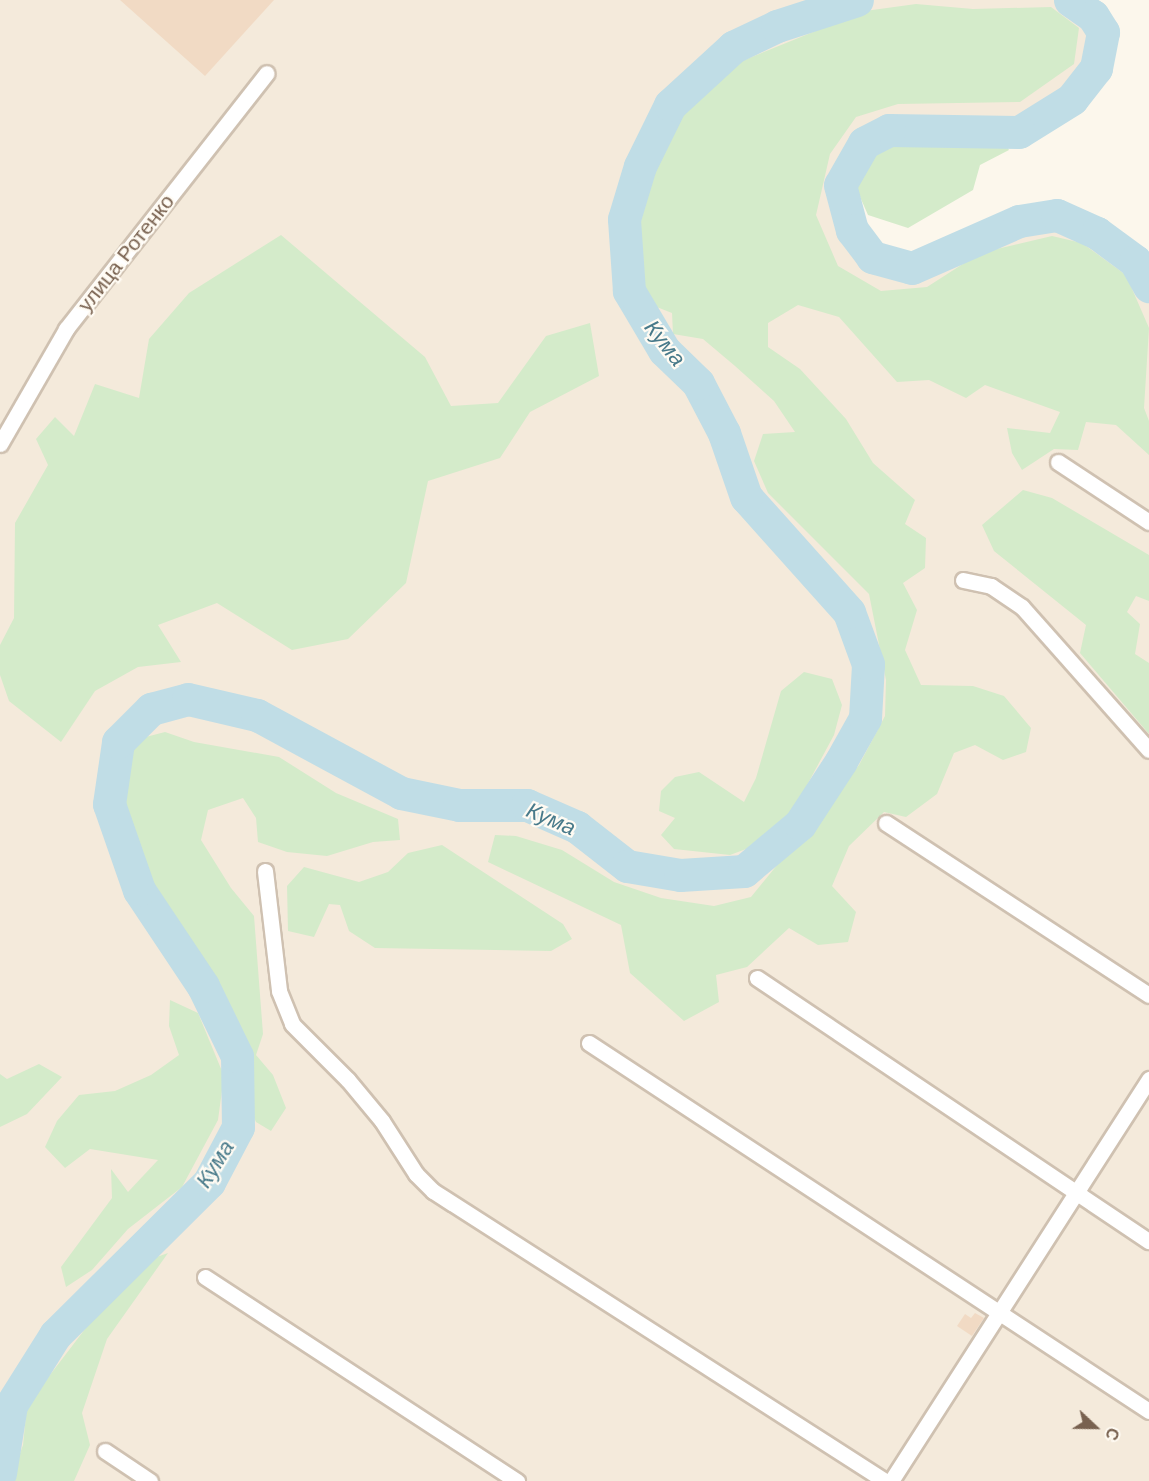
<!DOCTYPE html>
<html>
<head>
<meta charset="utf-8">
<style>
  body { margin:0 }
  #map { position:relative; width:1149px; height:1481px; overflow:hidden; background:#fcf7ec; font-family:Helvetica,sans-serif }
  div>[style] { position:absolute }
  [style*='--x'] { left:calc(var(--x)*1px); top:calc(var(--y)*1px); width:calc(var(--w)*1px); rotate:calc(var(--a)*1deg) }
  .residential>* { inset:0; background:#f4eadb }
  .green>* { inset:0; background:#d4ebca }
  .river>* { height:33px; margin:-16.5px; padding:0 16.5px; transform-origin:16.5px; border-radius:16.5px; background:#c0dde6 }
  .building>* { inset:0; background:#f1dac4 }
  .roads { filter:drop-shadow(2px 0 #cfc1b1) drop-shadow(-2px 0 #cfc1b1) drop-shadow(0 2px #cfc1b1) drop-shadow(0 -2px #cfc1b1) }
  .minor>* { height:15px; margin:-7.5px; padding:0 7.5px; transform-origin:7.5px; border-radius:7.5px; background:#fff }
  span { translate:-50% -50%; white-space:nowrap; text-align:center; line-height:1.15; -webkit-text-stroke:4.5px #fffbf3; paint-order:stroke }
  .street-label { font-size:21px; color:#78614f }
  .water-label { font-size:22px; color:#487a8a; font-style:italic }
  .north { position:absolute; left:1065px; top:1397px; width:60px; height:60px; -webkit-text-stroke:4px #fffbf3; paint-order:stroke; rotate:112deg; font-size:16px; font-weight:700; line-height:24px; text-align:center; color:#78614f }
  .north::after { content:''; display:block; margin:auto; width:21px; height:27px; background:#78614f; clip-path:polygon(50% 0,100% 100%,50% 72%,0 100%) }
</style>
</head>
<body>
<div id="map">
  <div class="residential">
    <div style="clip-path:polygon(0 0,1070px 0,1093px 16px,1103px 32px,1096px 68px,1072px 99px,1019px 132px,889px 130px,864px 143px,840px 185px,852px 230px,872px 257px,912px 268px,1019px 221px,1057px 215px,1097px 233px,1135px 261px,1149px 286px,1149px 1481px,0 1481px)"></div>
  </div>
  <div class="green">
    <div style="clip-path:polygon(916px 4px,973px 9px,1051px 7px,1079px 28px,1074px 64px,1020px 102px,898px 104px,856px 117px,830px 154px,816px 215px,838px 266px,881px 291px,927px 287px,980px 253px,1052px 236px,1082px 243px,1126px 275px,1149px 328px,1144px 408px,1149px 421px,1149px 455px,1116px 425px,1086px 422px,1078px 450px,1054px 449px,1022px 470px,1012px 453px,1007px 428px,1050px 433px,1060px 412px,985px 385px,966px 398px,929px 380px,897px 382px,839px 317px,798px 305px,768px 323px,768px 347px,800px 369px,846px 419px,873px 463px,915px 500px,905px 524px,926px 538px,925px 568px,903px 583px,917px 610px,905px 650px,921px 685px,973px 686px,1004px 696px,1031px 728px,1026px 752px,1003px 760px,975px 745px,954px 753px,937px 794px,906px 817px,884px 812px,849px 846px,832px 886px,856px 912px,848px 942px,818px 945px,789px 928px,747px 967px,716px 975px,719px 1002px,684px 1021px,630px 973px,621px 925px,488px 862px,495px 835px,516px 836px,562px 850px,614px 882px,661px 898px,714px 906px,751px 897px,859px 765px,885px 716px,886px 680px,869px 594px,768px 493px,754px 461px,763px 434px,795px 432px,774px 401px,735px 366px,703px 339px,673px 334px,672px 313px,649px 304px,640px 278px,638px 226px,656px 168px,683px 112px,742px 61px,865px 11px)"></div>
    <div style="clip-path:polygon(891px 139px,1005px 143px,1009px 150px,980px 165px,973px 190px,908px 228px,868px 215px,857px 190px,867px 161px)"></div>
    <div style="clip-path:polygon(281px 235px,425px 357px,451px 406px,498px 403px,546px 336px,590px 323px,599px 376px,530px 412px,500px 458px,428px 481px,406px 583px,348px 639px,292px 650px,217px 603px,158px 625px,181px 662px,138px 667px,95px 691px,61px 742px,9px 701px,0 675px,0 645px,14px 618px,15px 523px,48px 465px,36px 439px,55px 417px,74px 436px,95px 384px,139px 398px,149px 339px,189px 293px)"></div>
    <div style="clip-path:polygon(1023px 490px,1052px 498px,1149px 555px,1149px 601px,1136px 596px,1127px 612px,1140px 624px,1135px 654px,1149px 663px,1149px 734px,1080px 653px,1086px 625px,994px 551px,982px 525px)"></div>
    <div style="clip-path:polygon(804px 672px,832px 679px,842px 705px,834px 735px,792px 813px,762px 843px,730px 855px,674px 849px,661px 835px,675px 818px,659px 811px,661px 791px,675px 777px,699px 772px,744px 802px,756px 778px,781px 691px)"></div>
    <div style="clip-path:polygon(165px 732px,194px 742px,279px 757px,336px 793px,398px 819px,400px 840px,373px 842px,327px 856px,287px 852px,258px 842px,256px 818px,243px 798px,208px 810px,201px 840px,231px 888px,254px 916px,263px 1034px,256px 1055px,273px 1075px,286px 1108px,271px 1131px,256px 1122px,246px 1101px,244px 1052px,222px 1004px,147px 891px,117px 807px,124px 772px,138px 739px)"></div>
    <div style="clip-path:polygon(442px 845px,563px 924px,572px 939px,551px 951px,375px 948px,349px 931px,340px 905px,329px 904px,314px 937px,288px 931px,287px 886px,304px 867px,359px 882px,388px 872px,408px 853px)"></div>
    <div style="clip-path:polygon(170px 1000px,198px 1013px,224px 1076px,218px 1120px,182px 1187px,128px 1229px,92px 1270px,66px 1287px,61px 1267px,112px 1198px,111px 1169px,128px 1192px,158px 1160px,90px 1149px,65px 1168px,45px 1147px,57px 1121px,79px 1095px,115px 1091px,151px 1075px,179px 1055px,169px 1026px)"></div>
    <div style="clip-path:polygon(39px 1064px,62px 1077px,27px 1114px,0 1127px,0 1074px,7px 1079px)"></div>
    <div style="clip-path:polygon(168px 1253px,107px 1339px,82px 1413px,90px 1445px,74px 1481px,10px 1481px,23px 1445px,27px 1405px,134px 1265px)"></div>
  </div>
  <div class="river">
    <div style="--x:1070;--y:0;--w:28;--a:35"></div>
    <div style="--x:1093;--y:16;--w:19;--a:58"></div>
    <div style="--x:1103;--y:32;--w:37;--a:101"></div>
    <div style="--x:1096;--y:68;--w:39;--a:128"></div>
    <div style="--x:1072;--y:99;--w:62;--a:148.1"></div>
    <div style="--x:1019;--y:132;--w:130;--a:-179.1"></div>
    <div style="--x:889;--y:130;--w:28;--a:153"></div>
    <div style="--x:864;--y:143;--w:48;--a:119.7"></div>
    <div style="--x:840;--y:185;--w:47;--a:75.1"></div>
    <div style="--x:852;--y:230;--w:34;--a:53"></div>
    <div style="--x:872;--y:257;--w:41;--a:15.4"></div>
    <div style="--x:912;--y:268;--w:117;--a:-23.7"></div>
    <div style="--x:1019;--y:221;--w:38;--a:-9"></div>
    <div style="--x:1057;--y:215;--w:44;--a:24.2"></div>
    <div style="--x:1097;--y:233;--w:47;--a:36.4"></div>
    <div style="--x:1135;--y:261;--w:29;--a:61"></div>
    <div style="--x:0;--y:1473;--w:69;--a:-80.8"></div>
    <div style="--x:11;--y:1405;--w:83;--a:-57.8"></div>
    <div style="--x:55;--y:1335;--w:217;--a:-44.8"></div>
    <div style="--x:209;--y:1182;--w:62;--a:-62.2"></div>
    <div style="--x:238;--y:1127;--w:71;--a:-90.8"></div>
    <div style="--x:237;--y:1056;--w:78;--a:-115.9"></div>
    <div style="--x:203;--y:986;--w:115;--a:-123.7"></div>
    <div style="--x:139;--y:890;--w:91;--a:-109.2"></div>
    <div style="--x:109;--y:804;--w:63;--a:-81.7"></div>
    <div style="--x:118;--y:742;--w:47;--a:-45"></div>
    <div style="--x:151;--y:709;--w:38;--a:-15"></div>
    <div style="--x:188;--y:699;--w:71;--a:13.1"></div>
    <div style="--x:257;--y:715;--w:164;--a:28.4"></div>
    <div style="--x:401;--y:793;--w:59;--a:11.7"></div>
    <div style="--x:459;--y:805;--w:68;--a:0"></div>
    <div style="--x:527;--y:805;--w:55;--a:23.7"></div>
    <div style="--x:577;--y:827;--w:63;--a:38"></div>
    <div style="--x:627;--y:866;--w:54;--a:9.6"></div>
    <div style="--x:680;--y:875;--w:64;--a:-3.6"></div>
    <div style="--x:744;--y:871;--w:73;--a:-40"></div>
    <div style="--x:800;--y:824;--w:75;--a:-56.9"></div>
    <div style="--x:841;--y:761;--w:49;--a:-60.8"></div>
    <div style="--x:865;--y:718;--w:54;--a:-86.8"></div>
    <div style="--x:868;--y:664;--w:55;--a:-110.1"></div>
    <div style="--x:849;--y:612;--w:154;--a:-131.8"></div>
    <div style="--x:746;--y:497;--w:68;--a:-109"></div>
    <div style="--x:724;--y:433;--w:56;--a:-117.5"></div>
    <div style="--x:698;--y:383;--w:47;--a:-135.9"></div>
    <div style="--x:664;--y:350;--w:69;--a:-120.7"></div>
    <div style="--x:629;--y:291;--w:72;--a:-94"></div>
    <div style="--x:624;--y:219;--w:55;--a:-73.2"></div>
    <div style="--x:640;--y:166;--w:68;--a:-63.8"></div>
    <div style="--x:670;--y:105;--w:86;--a:-42.6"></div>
    <div style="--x:733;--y:47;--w:49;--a:-25.5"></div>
    <div style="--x:777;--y:26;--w:84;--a:-18"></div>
  </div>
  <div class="building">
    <div style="clip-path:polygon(120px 0,274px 0,205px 76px)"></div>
    <div style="clip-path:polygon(975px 1313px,984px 1318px,972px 1336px,957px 1326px,965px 1314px,971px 1318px)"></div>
  </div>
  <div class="roads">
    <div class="minor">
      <div style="--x:0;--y:444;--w:133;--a:-60.1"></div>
      <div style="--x:66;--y:329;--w:325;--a:-51.9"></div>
      <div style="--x:1058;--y:462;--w:109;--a:33.4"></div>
      <div style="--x:963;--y:580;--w:29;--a:12"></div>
      <div style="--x:991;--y:586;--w:37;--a:34"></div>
      <div style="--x:1022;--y:607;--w:191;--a:48.4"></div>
      <div style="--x:886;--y:823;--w:314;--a:33.2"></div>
      <div style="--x:265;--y:871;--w:121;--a:83.3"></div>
      <div style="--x:279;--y:991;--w:35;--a:68"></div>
      <div style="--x:292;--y:1024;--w:79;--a:45"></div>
      <div style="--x:348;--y:1080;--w:53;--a:50.3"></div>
      <div style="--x:382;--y:1121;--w:63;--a:57.3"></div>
      <div style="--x:416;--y:1174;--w:24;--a:45"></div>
      <div style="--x:433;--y:1191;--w:537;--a:32.68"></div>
      <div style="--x:757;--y:978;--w:472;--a:33.9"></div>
      <div style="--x:589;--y:1043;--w:670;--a:33.31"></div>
      <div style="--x:205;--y:1277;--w:373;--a:33.2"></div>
      <div style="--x:105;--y:1451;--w:54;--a:33.7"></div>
      <div style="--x:891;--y:1481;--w:478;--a:-57.3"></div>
    </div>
  </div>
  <div class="street-label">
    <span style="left:126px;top:253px;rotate:-52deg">улица Ротенко</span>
  </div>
  <div class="water-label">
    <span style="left:665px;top:343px;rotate:52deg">Кума</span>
    <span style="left:551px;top:819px;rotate:23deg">Кума</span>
    <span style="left:215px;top:1164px;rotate:-58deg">Кума</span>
  </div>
  <div class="north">С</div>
</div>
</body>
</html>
